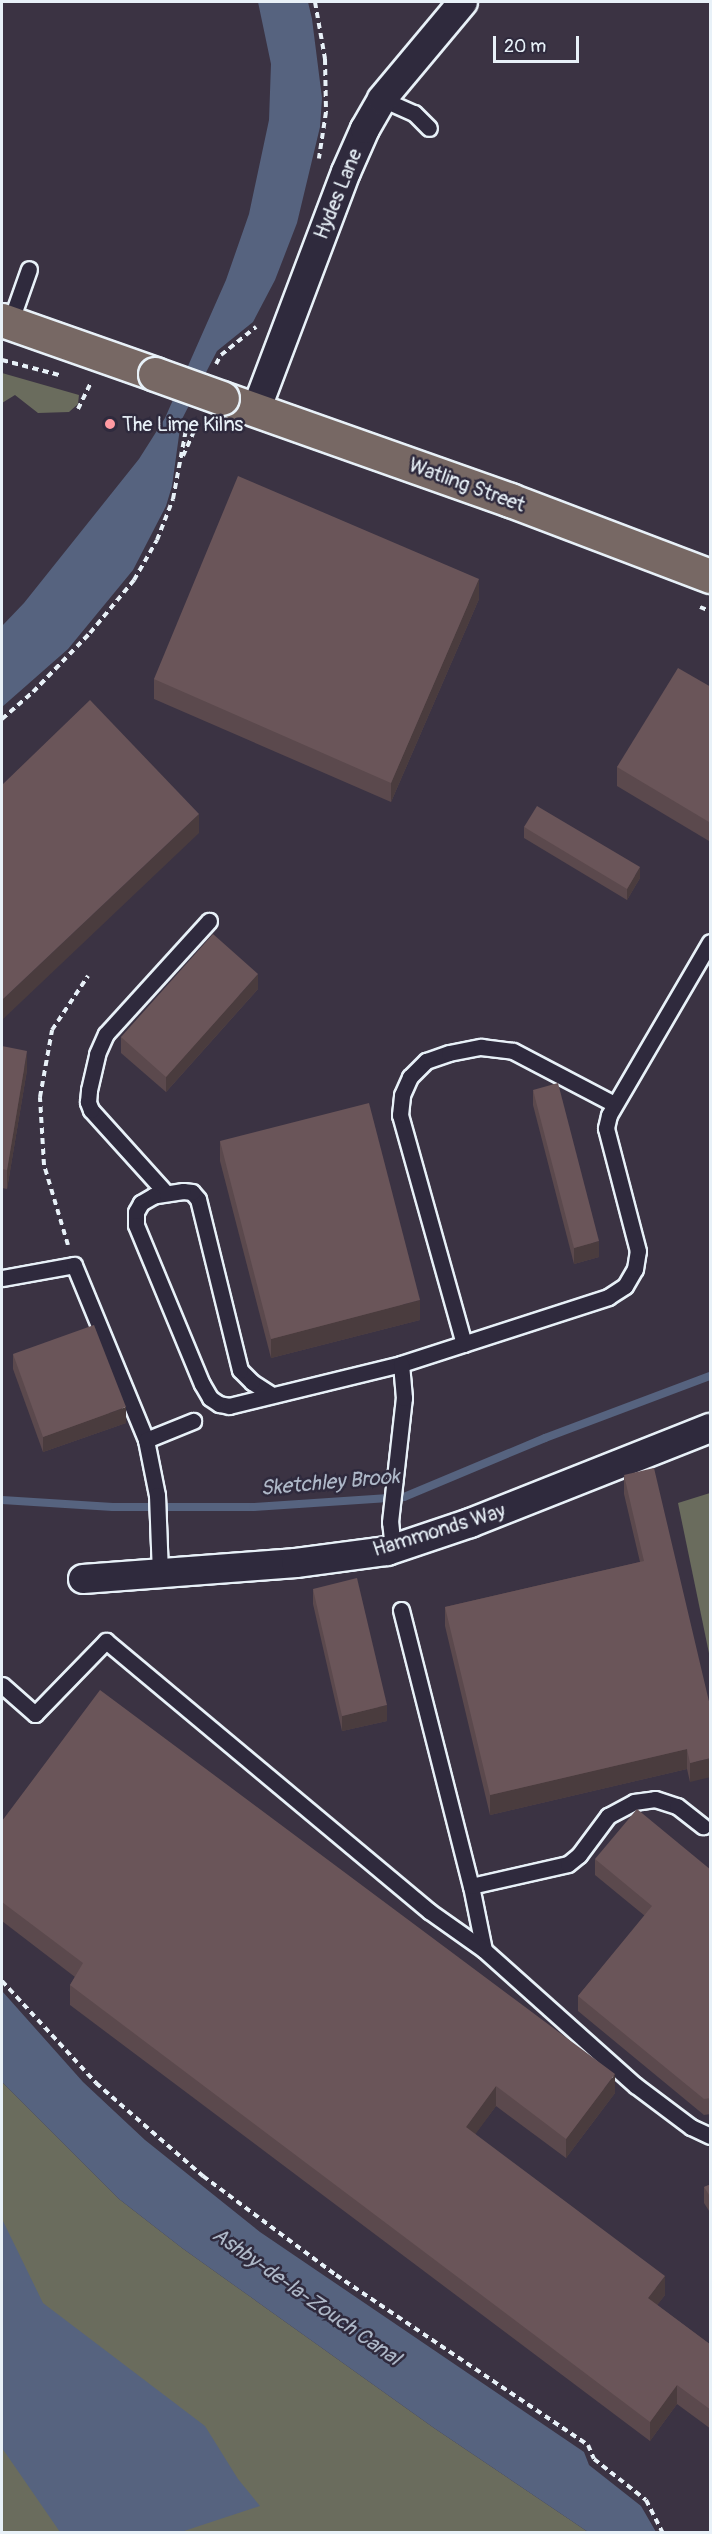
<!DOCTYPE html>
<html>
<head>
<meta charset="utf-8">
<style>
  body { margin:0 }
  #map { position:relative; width:712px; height:2534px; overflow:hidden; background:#3b3343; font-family:Pangolin,sans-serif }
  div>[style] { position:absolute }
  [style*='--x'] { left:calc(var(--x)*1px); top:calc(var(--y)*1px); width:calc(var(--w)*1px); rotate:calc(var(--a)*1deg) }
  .green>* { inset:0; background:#6a6c5d }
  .water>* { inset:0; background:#56637f }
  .stream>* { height:8px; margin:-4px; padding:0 4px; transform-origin:4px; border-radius:4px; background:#56637f }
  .path>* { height:4px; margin-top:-2px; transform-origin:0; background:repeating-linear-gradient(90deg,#e8f1f8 0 6px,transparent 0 10.5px) }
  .roads { filter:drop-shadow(2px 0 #e8f1f8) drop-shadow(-2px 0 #e8f1f8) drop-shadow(0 2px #e8f1f8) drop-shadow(0 -2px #e8f1f8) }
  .service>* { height:15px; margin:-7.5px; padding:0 7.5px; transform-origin:7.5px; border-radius:7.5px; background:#2f2a3d }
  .minor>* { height:28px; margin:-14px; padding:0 14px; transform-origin:14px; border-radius:14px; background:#2f2a3d }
  .trunk>* { height:33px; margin:-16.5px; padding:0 16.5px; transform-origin:16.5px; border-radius:16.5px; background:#776864 }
  .bridges { filter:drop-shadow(2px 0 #e8f1f8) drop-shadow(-2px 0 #e8f1f8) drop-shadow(0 2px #e8f1f8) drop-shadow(0 -2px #e8f1f8) }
  .trunk-bridge>* { height:33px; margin:-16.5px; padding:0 16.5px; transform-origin:16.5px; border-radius:16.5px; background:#776864 }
  .wall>* { inset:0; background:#5b494d }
  .shaded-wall>* { inset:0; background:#4a3c3e }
  .building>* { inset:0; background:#6a5559 }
  .dots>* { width:16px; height:16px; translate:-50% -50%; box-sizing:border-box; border:3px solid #2f2a3d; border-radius:50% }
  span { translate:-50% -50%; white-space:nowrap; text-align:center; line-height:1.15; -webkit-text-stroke:5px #2f2a3d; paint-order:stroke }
  .street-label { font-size:20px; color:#e8f1f8 }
  .poi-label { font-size:20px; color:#e8f1f8 }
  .left { translate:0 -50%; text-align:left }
  .water-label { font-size:21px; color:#aeb8c8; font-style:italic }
  .frame { position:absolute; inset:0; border:3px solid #e8f1f8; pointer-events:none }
  .scale { position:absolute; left:493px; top:36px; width:86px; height:27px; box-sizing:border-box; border:3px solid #e8f1f8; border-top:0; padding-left:8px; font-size:18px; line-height:21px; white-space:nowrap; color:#e8f1f8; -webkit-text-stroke:4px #2f2a3d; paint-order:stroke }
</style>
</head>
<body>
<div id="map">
  <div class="green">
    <div style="clip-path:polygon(2px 373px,79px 395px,78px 404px,69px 412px,38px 413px,15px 395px,2px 403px)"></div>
    <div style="clip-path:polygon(710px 1493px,710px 1658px,678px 1503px)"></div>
    <div style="clip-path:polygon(2px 2082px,119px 2199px,182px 2248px,434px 2428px,588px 2532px,2px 2532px)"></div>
  </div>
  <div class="water">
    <div style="clip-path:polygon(258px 2px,308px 2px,312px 19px,322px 98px,320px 127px,297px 223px,275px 280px,253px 322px,217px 351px,181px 421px,172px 486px,166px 506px,133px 570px,68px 649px,2px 707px,2px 626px,24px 603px,139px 459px,165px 418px,226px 280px,249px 214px,269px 120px,271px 64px)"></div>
    <div style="clip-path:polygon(2px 1991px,83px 2082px,145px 2140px,260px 2232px,584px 2452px,589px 2465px,641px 2506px,656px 2532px,588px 2532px,434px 2428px,182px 2248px,119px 2199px,2px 2082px)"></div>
    <div style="clip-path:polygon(2px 2219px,43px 2303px,205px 2426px,238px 2479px,260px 2506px,181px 2532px,60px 2532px,2px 2448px)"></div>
  </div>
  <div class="stream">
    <div style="--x:2;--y:1500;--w:111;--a:3.6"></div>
    <div style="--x:113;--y:1507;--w:140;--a:0"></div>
    <div style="--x:253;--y:1507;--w:151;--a:-3.8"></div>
    <div style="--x:404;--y:1497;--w:153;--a:-22.7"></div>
    <div style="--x:545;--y:1438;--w:176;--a:-20.6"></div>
  </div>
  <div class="path">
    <div style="--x:315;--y:2;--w:58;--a:80"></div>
    <div style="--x:325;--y:59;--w:53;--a:88.9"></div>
    <div style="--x:326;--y:112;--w:47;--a:98.7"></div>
    <div style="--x:2;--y:360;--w:59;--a:14.7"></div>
    <div style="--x:216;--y:364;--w:10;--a:-61"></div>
    <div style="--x:221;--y:355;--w:45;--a:-38.7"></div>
    <div style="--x:78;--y:409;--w:28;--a:-64"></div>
    <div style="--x:183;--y:456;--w:37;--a:-66"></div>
    <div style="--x:700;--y:607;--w:11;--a:22"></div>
    <div style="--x:2;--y:719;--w:41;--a:-41.1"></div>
    <div style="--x:33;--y:692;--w:82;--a:-46"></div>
    <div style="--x:90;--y:633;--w:69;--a:-50.3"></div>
    <div style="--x:134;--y:580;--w:46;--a:-60.1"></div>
    <div style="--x:157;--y:540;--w:44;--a:-68.7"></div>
    <div style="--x:173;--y:499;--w:81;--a:-79.4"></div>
    <div style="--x:68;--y:1245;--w:84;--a:-106.7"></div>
    <div style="--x:44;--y:1165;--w:68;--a:-93.4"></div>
    <div style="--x:40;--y:1097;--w:68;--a:-79.8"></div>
    <div style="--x:52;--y:1030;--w:65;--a:-56.3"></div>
    <div style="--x:2;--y:1981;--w:139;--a:47.3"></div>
    <div style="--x:96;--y:2083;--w:142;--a:41"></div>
    <div style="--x:203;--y:2176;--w:166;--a:36.7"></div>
    <div style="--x:336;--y:2275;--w:304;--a:34"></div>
    <div style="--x:588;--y:2445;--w:15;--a:67"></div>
    <div style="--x:594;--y:2459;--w:66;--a:38.3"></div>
    <div style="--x:646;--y:2500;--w:36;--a:63"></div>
  </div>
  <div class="roads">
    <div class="service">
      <div style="--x:382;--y:99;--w:35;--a:24"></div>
      <div style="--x:414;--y:113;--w:21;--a:45"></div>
      <div style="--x:10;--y:323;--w:57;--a:-70.6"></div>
      <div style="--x:166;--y:1193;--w:112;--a:-132.1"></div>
      <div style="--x:91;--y:1110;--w:9;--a:-111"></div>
      <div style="--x:88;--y:1102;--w:12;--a:-85"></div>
      <div style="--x:89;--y:1090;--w:37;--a:-77"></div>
      <div style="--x:97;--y:1054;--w:22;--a:-66"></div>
      <div style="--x:106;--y:1034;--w:153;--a:-47.7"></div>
      <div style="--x:2;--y:1278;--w:73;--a:-10.2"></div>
      <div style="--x:74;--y:1265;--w:189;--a:67.6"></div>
      <div style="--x:146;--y:1440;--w:56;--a:78.7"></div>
      <div style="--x:157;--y:1495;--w:77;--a:87.8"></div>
      <div style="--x:464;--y:1344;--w:238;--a:-105.6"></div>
      <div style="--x:400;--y:1115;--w:20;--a:-84"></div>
      <div style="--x:402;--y:1095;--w:20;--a:-66"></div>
      <div style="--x:410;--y:1077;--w:23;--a:-45"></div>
      <div style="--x:426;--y:1061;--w:24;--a:-19"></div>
      <div style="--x:449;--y:1053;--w:33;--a:-11"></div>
      <div style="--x:481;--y:1047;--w:32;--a:7"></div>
      <div style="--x:513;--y:1051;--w:114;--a:27.7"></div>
      <div style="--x:272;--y:1395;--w:24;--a:-147"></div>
      <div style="--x:252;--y:1382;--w:17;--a:-135"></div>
      <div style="--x:240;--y:1370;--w:176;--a:-103.8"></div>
      <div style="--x:198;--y:1199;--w:9;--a:-131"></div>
      <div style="--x:192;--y:1192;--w:9;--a:-174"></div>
      <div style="--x:183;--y:1191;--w:30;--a:171"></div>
      <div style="--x:153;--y:1196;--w:14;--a:150"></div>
      <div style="--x:141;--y:1203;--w:10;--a:119"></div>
      <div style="--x:136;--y:1212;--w:13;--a:90"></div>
      <div style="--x:136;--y:1225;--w:172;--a:67.5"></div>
      <div style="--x:202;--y:1384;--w:16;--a:60"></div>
      <div style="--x:210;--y:1398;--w:11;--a:34"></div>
      <div style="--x:219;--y:1404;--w:10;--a:11"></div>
      <div style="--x:229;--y:1406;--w:177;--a:-13.7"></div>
      <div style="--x:401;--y:1364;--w:218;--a:-17.9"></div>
      <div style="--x:608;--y:1297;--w:20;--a:-33"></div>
      <div style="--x:625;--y:1286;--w:20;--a:-60"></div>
      <div style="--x:635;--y:1269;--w:18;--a:-81"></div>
      <div style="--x:638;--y:1251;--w:127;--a:-104.6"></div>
      <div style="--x:606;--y:1128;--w:13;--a:-77"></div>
      <div style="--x:609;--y:1115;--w:200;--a:-59.7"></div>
      <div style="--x:146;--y:1440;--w:51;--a:-22"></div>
      <div style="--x:393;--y:1549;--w:27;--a:-96"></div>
      <div style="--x:390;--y:1522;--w:125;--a:-83.6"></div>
      <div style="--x:404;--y:1398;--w:34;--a:-95"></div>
      <div style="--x:401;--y:1610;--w:285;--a:75.8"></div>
      <div style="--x:471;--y:1886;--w:65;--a:78.5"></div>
      <div style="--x:484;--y:1950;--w:203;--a:41.8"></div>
      <div style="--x:635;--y:2085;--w:70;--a:36.9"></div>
      <div style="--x:691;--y:2127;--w:21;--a:25"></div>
      <div style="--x:2;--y:1685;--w:44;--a:41.3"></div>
      <div style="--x:35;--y:1714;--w:102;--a:-45.8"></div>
      <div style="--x:106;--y:1641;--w:421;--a:39.9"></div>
      <div style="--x:429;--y:1911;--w:67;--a:35.3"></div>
      <div style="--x:471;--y:1886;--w:99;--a:-12.8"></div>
      <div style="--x:568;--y:1864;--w:14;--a:-39"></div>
      <div style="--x:579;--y:1855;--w:49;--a:-53.4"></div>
      <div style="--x:608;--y:1816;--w:30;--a:-28"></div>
      <div style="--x:634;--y:1802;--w:21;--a:-8"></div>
      <div style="--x:655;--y:1799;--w:23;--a:18"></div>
      <div style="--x:677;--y:1806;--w:33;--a:38"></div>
    </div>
    <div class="minor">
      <div style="--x:256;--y:410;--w:254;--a:-69.3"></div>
      <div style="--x:346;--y:172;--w:47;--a:-66.2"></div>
      <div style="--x:365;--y:129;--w:34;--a:-60"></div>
      <div style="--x:382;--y:99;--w:126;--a:-50.1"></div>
      <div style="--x:83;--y:1579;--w:214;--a:-4.3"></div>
      <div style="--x:296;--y:1563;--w:92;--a:-7.5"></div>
      <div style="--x:387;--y:1551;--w:88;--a:-18.6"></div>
      <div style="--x:470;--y:1523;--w:258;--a:-21.6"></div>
    </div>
    <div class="trunk">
      <div style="--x:2;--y:320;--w:162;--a:19.4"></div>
      <div style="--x:222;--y:398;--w:306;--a:19.5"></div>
      <div style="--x:510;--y:500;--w:214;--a:20.8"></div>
    </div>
  </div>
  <div class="bridges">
    <div class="trunk-bridge">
      <div style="--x:155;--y:374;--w:71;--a:19.7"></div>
    </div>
  </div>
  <div class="wall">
    <div style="clip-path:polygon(479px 599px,391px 802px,154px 699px,154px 679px)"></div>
    <div style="clip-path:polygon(711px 687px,711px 840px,709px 841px,617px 786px,617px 767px)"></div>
    <div style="clip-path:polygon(524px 827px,640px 878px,627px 900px,524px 838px)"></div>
    <div style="clip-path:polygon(258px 989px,166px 1092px,121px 1053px,121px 1037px)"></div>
    <div style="clip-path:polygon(2px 1046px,27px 1070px,7px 1189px,2px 1188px)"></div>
    <div style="clip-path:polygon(533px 1090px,599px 1257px,574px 1264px,533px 1105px)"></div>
    <div style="clip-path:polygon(220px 1141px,420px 1320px,271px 1358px,220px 1161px)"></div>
    <div style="clip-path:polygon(13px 1354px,126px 1423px,43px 1452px,13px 1369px)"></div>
    <div style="clip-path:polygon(624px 1475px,711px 1710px,690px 1782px,687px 1769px,490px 1815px,445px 1626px,445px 1607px,640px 1562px,624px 1494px)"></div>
    <div style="clip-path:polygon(313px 1589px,387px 1721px,342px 1731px,313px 1604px)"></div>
    <div style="clip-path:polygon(2px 1821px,615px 2093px,566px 2158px,496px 2106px,475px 2134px,665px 2295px,657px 2305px,711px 2345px,711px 2429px,677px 2404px,650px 2441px,70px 2005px,70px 1985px,75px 1977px,2px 1921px)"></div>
    <div style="clip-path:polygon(595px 1859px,711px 1870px,711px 2114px,704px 2115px,578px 2011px,578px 1996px,645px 1916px,595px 1875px)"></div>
    <div style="clip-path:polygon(711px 2184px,711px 2214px,704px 2203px,704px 2187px)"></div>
  </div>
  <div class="shaded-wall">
    <div style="clip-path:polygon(479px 579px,479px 599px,391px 802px,391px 783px)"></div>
    <div style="clip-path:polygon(199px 814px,199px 833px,2px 1020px,2px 1000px)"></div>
    <div style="clip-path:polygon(711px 820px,711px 840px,709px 841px,709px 822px)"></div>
    <div style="clip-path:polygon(640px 867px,640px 878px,627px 900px,627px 889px)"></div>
    <div style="clip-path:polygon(258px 974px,258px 989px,166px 1092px,166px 1077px)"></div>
    <div style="clip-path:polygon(27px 1051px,27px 1070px,7px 1189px,7px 1170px)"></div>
    <div style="clip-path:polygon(599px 1241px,599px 1257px,574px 1264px,574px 1248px)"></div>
    <div style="clip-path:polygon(420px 1300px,420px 1320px,271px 1358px,271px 1339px)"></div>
    <div style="clip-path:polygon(126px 1407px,126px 1423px,43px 1452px,43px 1437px)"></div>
    <div style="clip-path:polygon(387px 1705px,387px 1721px,342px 1731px,342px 1716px)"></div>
    <div style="clip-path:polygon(687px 1749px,687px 1769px,490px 1815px,490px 1795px)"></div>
    <div style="clip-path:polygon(711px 1758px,711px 1777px,690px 1782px,690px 1763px)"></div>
    <div style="clip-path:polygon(615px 2074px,615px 2093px,566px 2158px,566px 2139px)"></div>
    <div style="clip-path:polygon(496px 2086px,496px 2106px,466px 2147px,466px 2127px)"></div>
    <div style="clip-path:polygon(665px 2276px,665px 2295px,648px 2317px,648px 2298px)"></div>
    <div style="clip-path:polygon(677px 2385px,677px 2404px,650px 2441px,650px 2422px)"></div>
  </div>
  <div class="building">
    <div style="clip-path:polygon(238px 476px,479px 579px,391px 783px,154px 679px)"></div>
    <div style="clip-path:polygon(678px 668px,711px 687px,711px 820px,709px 822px,617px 767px)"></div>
    <div style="clip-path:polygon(90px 700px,199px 814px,2px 1000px,2px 785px)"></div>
    <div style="clip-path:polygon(537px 806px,640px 867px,627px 889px,524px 827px)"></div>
    <div style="clip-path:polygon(213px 934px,258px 974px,166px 1077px,121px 1037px)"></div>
    <div style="clip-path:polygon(2px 1046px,27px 1051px,7px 1170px,2px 1169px)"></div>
    <div style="clip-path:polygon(558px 1083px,599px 1241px,574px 1248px,533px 1090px)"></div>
    <div style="clip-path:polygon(369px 1103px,420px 1300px,271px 1339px,220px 1141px)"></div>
    <div style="clip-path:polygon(94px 1325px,126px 1407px,43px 1437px,13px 1354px)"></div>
    <div style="clip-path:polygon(654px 1468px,711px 1710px,711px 1758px,690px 1763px,687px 1749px,490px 1795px,445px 1607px,644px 1561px,624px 1475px)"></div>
    <div style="clip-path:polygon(357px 1578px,387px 1705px,342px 1716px,313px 1589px)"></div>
    <div style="clip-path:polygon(100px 1690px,615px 2074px,566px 2139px,496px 2086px,466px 2127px,665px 2276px,648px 2298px,711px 2345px,711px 2410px,677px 2385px,650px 2422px,70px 1985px,83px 1963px,2px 1902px,2px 1821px)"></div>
    <div style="clip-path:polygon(637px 1809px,711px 1870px,711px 2098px,704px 2099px,578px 1996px,652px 1906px,595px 1859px)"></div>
    <div style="clip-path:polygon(711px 2184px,711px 2198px,704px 2187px)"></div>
  </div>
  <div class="dots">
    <div style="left:110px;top:424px;background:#ff9aa2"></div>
  </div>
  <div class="street-label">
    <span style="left:338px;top:194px;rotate:-68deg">Hydes Lane</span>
    <span style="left:467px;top:485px;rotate:20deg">Watling Street</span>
    <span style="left:439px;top:1530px;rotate:-17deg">Hammonds Way</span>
  </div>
  <div class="poi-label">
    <span class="left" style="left:122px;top:424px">The Lime Kilns</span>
  </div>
  <div class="water-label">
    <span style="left:330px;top:1483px;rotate:-5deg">Sketchley Brook</span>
    <span style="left:306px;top:2297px;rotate:35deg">Ashby-de-la-Zouch Canal</span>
  </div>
  <div class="frame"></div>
  <div class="scale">20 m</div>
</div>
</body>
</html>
